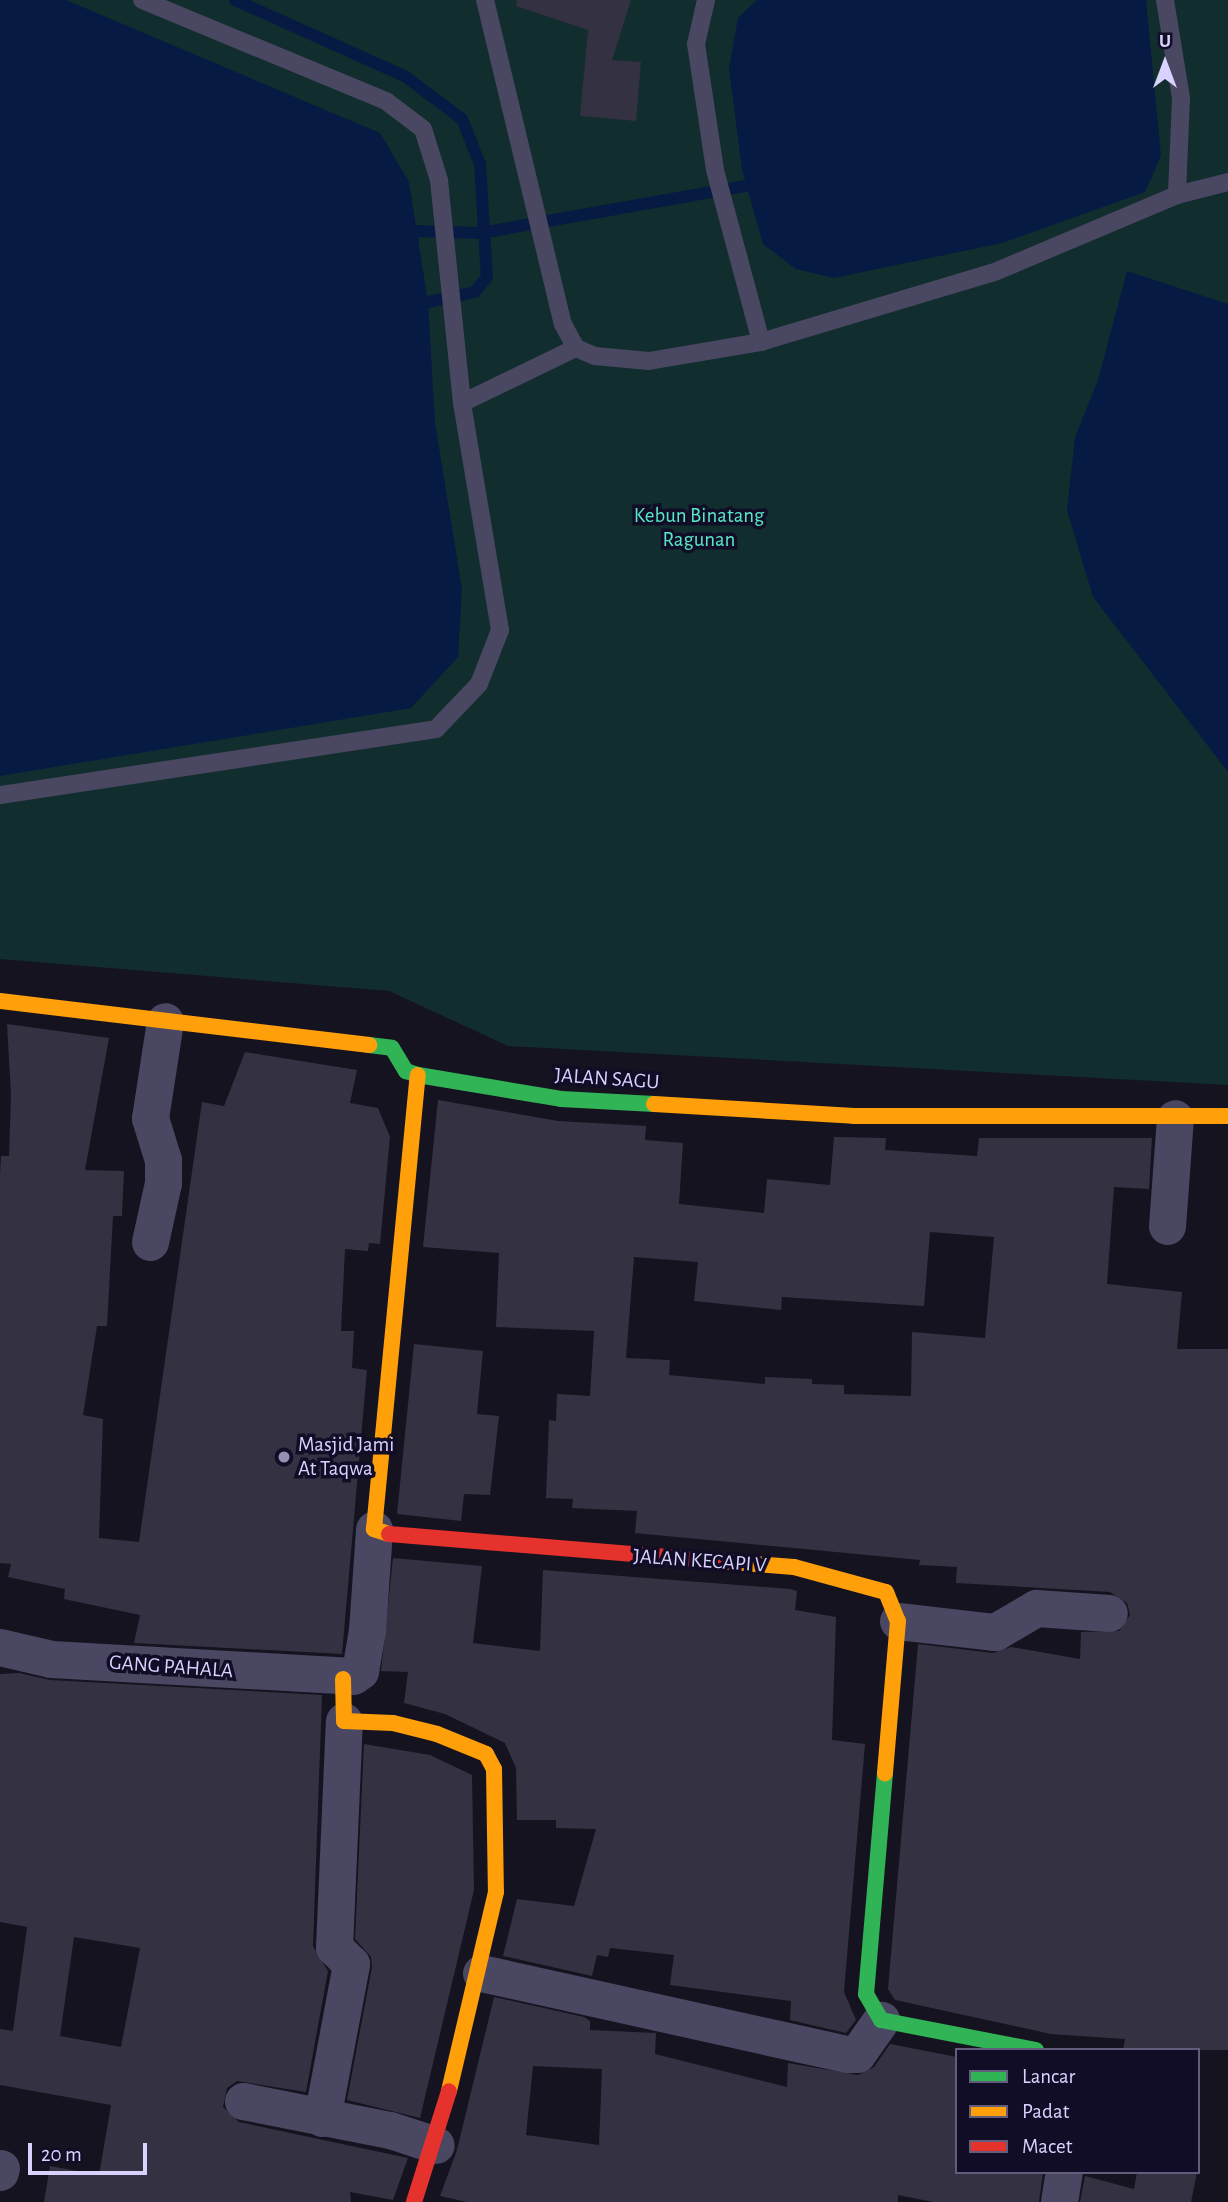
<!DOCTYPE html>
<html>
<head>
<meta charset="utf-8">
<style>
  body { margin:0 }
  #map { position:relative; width:1228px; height:2202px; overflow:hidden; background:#161320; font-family:"Alegreya Sans",sans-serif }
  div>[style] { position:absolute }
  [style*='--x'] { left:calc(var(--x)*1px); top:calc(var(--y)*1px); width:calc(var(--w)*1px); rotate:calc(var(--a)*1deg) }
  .green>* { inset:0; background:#112d2e }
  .water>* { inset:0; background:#071a43 }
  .stream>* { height:12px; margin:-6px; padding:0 6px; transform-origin:6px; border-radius:6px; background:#071a43 }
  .building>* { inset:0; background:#343142 }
  .lane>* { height:18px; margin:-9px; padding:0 9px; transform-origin:9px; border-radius:9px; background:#494761 }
  .street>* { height:37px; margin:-18.5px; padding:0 18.5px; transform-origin:18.5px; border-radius:18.5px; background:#494761 }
  .fast>* { height:16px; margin:-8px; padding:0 8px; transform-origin:8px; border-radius:8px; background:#30b455 }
  .slow>* { height:16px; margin:-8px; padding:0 8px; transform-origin:8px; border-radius:8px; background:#ff9f0a }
  .jam>* { height:16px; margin:-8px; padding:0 8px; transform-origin:8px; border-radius:8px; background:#e5322d }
  .dots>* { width:19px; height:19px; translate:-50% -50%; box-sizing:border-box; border:4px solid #120d26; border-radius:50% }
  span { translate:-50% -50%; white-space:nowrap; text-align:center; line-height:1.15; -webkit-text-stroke:7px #120d26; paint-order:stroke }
  .park-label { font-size:21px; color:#55e8c8 }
  .street-label { font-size:21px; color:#d9d2ff }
  .poi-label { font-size:21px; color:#d9d2ff }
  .left { translate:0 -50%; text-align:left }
  .legend { position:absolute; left:955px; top:2048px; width:245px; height:126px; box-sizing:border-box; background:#120d26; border:2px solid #625c7d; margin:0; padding:9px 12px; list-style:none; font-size:21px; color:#d9d2ff }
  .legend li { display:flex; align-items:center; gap:14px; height:35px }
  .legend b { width:35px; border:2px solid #625c7d }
  .north { position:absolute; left:1130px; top:28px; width:70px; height:70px; -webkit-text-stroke:5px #120d26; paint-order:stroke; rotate:0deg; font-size:19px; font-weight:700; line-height:28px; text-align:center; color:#d9d2ff }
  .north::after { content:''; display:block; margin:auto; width:24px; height:32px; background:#d9d2ff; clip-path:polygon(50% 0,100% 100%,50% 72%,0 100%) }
  .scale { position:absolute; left:28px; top:2143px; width:119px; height:32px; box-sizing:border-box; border:4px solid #d9d2ff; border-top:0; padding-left:9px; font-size:21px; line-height:24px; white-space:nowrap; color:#d9d2ff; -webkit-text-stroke:5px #120d26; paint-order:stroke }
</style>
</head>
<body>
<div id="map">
  <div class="green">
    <div style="clip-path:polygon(0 0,1228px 0,1228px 1085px,508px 1046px,389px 991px,0 959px)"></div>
  </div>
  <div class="water">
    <div style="clip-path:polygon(0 0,66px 0,380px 133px,409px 182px,428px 302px,435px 423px,462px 589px,458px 657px,411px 708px,0 776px)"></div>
    <div style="clip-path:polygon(757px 0,1146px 0,1161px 156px,1145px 192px,1002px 243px,834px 278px,796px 269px,763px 244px,742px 169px,729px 68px,738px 18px)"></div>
    <div style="clip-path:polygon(1127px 271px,1228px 304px,1228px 772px,1093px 597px,1067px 510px,1075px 437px,1098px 380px)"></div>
  </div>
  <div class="stream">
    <div style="--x:235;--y:0;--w:188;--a:24.2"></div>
    <div style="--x:406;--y:77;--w:70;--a:36.9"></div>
    <div style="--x:462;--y:119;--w:48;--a:68.2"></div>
    <div style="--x:480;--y:164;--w:113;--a:86.5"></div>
    <div style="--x:487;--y:277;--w:19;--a:129"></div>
    <div style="--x:475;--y:292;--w:48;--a:168"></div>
    <div style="--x:414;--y:231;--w:67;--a:1.7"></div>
    <div style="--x:481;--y:233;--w:269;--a:-10.1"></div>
  </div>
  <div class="building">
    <div style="clip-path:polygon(517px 0,631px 0,612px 60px,641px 62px,636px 121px,580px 116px,588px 30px,516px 6px)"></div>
    <div style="clip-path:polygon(7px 1024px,109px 1038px,85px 1170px,124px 1171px,122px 1216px,113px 1216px,107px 1326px,97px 1326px,83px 1415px,103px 1419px,99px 1538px,139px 1542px,202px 1102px,224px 1106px,245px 1052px,357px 1070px,350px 1103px,378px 1108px,390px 1137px,380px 1244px,369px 1243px,368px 1251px,345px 1249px,341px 1331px,354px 1331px,352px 1368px,367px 1370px,342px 1654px,134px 1643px,140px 1615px,64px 1599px,65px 1589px,8px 1577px,11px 1564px,0 1563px,0 1174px,1px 1156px,9px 1156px,11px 1095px)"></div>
    <div style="clip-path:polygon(evenodd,438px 1100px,558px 1121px,646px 1126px,645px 1140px,683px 1143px,679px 1204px,764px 1213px,767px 1179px,830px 1185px,834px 1137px,886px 1138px,885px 1150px,977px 1156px,979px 1138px,1152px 1138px,1149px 1189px,1114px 1187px,1107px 1284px,1182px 1292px,1177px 1349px,1228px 1349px,1228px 2050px,1123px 2050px,1125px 2039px,1051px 2034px,895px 2000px,888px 1989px,918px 1644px,993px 1653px,1011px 1647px,1080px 1659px,1081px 1632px,1119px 1631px,1130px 1615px,1127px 1603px,1110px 1592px,956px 1583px,957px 1567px,919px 1565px,920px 1560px,635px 1533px,637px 1511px,572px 1508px,573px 1499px,546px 1498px,549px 1420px,556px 1421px,557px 1394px,590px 1396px,594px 1331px,496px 1327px,499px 1253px,423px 1247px,438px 1100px,930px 1232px,994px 1237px,985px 1338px,912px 1332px,911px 1396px,844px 1394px,844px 1385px,812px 1384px,812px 1379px,765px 1377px,765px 1384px,669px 1375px,670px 1360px,626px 1358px,634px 1257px,698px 1262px,694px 1301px,781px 1310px,782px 1297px,924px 1306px,930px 1232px)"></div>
    <div style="clip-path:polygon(414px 1344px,483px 1351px,477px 1414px,499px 1416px,490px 1495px,464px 1494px,461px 1521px,397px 1514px)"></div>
    <div style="clip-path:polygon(393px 1558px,482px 1566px,473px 1643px,540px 1651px,543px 1570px,790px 1589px,797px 1591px,795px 1610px,836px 1617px,832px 1740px,865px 1744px,844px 1992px,856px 2020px,846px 2033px,790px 2020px,791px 2001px,670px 1985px,674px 1955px,610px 1948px,608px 1957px,597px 1955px,592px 1976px,503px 1956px,517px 1899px,574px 1906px,596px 1829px,556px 1828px,556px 1820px,517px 1820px,516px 1768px,505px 1743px,445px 1714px,404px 1703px,408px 1672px,381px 1671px)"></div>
    <div style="clip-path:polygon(evenodd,19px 1673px,50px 1680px,322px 1695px,313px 1946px,328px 1971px,306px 2092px,237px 2081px,227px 2088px,223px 2107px,239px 2122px,408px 2158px,393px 2200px,350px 2192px,351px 2202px,44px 2202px,50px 2166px,99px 2175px,111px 2105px,0 2085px,0 2029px,13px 2031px,27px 1927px,0 1922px,0 1674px,19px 1673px,74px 1937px,140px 1948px,121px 2047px,60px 2036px,74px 1937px)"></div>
    <div style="clip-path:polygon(364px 1744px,430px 1755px,472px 1775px,474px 1890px,420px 2118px,347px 2100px,372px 1967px,371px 1957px,355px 1939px)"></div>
    <div style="clip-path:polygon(evenodd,494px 1997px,584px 2017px,590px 2021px,590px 2030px,656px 2033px,655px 2054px,787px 2087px,788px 2063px,858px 2075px,874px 2067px,890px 2044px,957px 2057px,957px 2172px,1043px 2172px,1039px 2202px,933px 2202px,898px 2195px,898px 2202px,467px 2202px,440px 2196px,457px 2150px,494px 1997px,533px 2066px,602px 2069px,599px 2145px,526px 2135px,533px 2066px)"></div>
    <div style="clip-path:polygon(1137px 2172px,1197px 2172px,1191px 2202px,1080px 2202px,1085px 2176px,1134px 2189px)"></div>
  </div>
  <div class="lane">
    <div style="--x:485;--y:0;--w:333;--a:76.5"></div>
    <div style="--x:563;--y:324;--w:27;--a:62"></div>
    <div style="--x:576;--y:348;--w:21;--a:23"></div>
    <div style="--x:595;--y:356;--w:54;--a:5.3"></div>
    <div style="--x:649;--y:361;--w:114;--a:-9.6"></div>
    <div style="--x:761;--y:342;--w:246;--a:-16.7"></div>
    <div style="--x:997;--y:271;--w:195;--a:-22.9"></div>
    <div style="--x:1177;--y:195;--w:53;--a:-14.3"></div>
    <div style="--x:706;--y:0;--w:45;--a:102.8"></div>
    <div style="--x:696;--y:44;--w:127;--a:81.4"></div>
    <div style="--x:715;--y:170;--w:178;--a:75"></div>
    <div style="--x:1165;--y:0;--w:99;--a:80.7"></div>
    <div style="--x:1181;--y:98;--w:97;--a:92.4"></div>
    <div style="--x:462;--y:403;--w:127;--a:-25.8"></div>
    <div style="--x:0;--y:795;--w:441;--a:-8.6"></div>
    <div style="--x:436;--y:729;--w:62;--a:-46.3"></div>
    <div style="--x:479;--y:684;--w:58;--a:-68.7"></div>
    <div style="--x:500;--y:630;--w:230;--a:-99.5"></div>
    <div style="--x:462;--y:403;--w:224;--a:-95.9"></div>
    <div style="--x:439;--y:180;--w:53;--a:-107.4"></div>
    <div style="--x:423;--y:129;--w:46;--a:-142.9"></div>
    <div style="--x:386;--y:101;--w:264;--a:-157.5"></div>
  </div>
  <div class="street">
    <div style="--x:1167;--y:1226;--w:108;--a:-85.8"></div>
    <div style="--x:150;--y:1242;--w:60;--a:-77.6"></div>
    <div style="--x:163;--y:1183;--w:23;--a:-90"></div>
    <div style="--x:163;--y:1160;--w:44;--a:-107.2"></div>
    <div style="--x:150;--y:1118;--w:98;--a:-81.2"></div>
    <div style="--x:898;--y:1621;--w:98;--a:6.5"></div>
    <div style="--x:995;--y:1632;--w:48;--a:-30.3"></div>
    <div style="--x:1036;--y:1608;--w:73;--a:3.9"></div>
    <div style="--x:0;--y:1647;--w:52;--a:13.2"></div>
    <div style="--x:51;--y:1659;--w:302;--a:3.2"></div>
    <div style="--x:353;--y:1676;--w:9;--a:-36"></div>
    <div style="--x:360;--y:1671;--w:42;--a:-80.3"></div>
    <div style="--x:367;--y:1630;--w:101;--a:-86"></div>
    <div style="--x:481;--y:1973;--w:374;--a:12.5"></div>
    <div style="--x:846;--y:2054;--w:11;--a:0"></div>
    <div style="--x:857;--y:2054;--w:42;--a:-54.8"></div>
    <div style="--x:243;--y:2101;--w:150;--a:11.2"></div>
    <div style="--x:390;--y:2130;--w:48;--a:18.1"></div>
    <div style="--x:322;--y:2118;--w:157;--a:-79.3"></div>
    <div style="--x:351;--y:1964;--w:24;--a:-135"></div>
    <div style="--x:334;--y:1947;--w:226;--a:-87.5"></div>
    <div style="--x:0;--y:2172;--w:4;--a:-76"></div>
    <div style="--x:1059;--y:2202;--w:30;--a:-81"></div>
  </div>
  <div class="fast">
    <div style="--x:369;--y:1045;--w:23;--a:7"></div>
    <div style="--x:392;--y:1048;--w:27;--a:59"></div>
    <div style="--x:406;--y:1071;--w:13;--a:18"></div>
    <div style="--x:418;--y:1075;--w:145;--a:9.5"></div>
    <div style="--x:561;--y:1099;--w:93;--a:3.1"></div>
    <div style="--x:885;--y:1773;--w:222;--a:94.9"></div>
    <div style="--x:866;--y:1994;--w:30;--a:60"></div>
    <div style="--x:881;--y:2020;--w:158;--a:11"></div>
  </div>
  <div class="slow">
    <div style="--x:0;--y:1001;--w:372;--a:6.8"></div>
    <div style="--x:654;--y:1104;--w:200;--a:3.4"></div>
    <div style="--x:854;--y:1116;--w:374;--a:0"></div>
    <div style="--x:389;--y:1534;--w:16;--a:-162"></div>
    <div style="--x:374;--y:1529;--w:456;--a:-84.5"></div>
    <div style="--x:719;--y:1561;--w:75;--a:4.6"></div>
    <div style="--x:794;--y:1567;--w:95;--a:15.2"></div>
    <div style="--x:886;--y:1592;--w:31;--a:68"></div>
    <div style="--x:898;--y:1621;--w:153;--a:94.9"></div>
    <div style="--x:343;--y:1679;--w:42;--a:88.6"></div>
    <div style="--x:344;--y:1721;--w:49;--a:2.3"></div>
    <div style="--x:393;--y:1723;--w:45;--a:14"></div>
    <div style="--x:437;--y:1734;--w:53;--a:22.2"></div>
    <div style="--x:486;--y:1754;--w:17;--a:62"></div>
    <div style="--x:494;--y:1769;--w:123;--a:89.1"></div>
    <div style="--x:496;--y:1892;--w:204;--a:103.3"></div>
  </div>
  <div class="jam">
    <div style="--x:389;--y:1534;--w:331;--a:4.7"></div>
    <div style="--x:414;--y:2202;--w:116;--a:-72.5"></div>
  </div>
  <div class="dots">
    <div style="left:284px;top:1457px;background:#958fb1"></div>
  </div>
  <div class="park-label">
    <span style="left:699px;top:528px">Kebun Binatang<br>Ragunan</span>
  </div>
  <div class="street-label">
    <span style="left:607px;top:1079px;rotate:4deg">JALAN SAGU</span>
    <span style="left:700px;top:1561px;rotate:4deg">JALAN KECAPI V</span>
    <span style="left:171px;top:1667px;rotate:4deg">GANG PAHALA</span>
  </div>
  <div class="poi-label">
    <span class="left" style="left:298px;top:1457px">Masjid Jami<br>At Taqwa</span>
  </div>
  <ul class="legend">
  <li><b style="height:9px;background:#30b455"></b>Lancar</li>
  <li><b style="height:9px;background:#ff9f0a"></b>Padat</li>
  <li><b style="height:9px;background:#e5322d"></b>Macet</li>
  </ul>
  <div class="north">U</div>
  <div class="scale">20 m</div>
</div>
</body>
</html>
